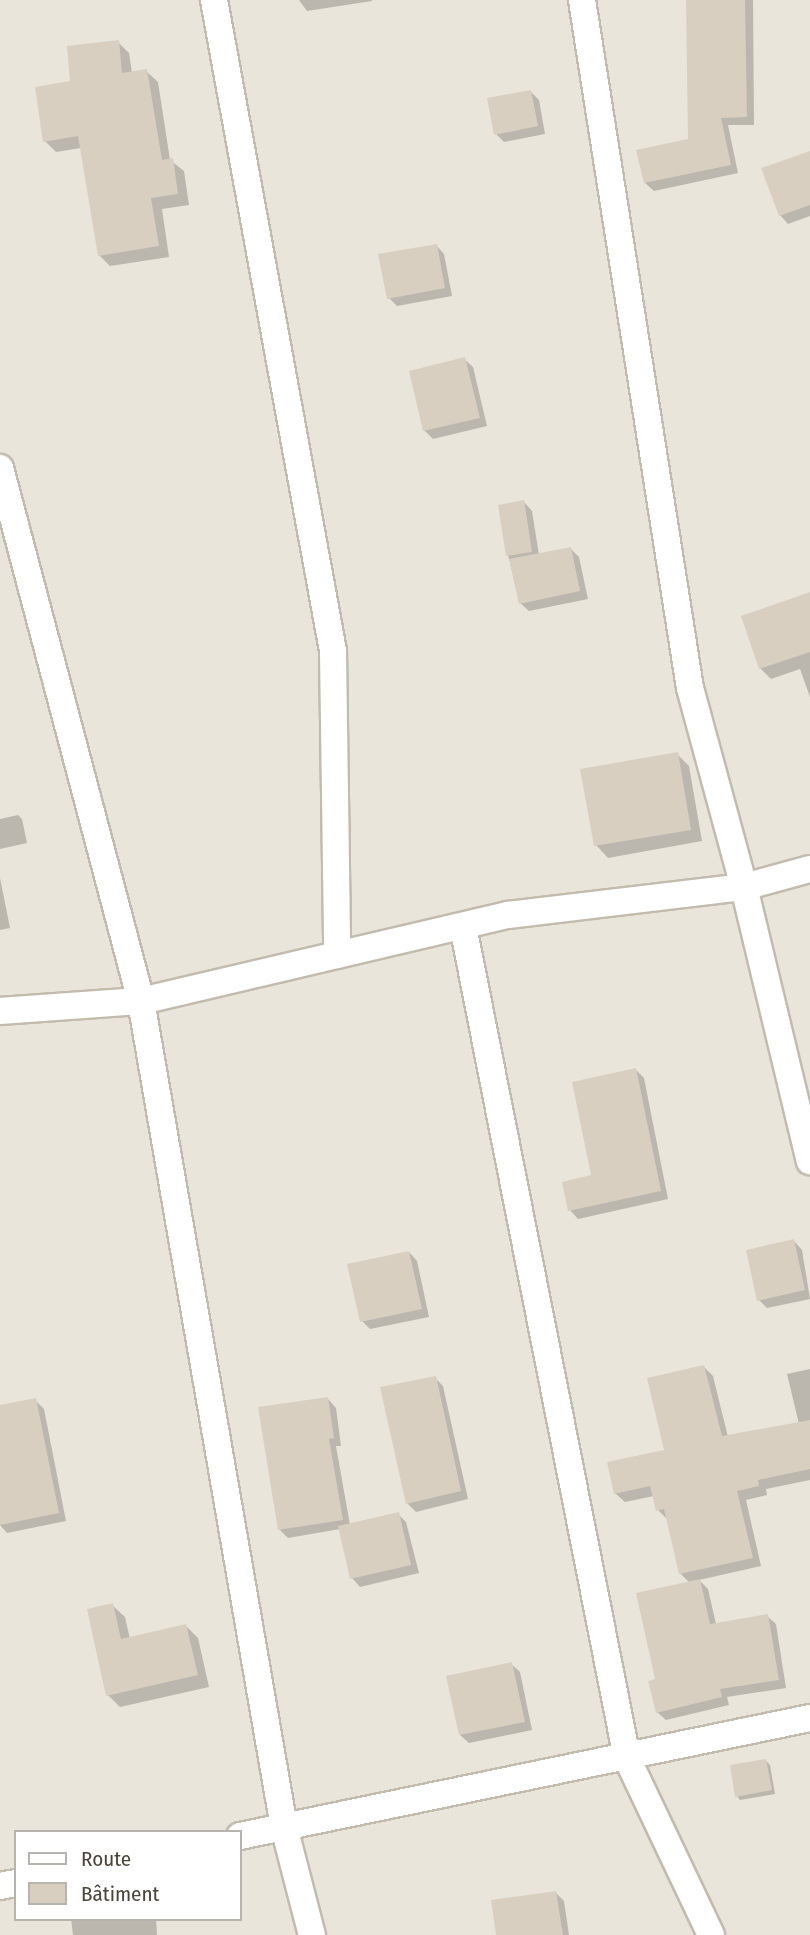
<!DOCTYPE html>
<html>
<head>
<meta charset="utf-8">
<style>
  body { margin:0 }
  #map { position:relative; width:810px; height:1935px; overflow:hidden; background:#f6f3ec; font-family:"Fira Sans Condensed",sans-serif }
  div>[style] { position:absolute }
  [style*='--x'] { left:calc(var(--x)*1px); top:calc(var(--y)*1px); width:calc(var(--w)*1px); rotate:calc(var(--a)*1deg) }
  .residential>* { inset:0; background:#eae5da }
  .shadow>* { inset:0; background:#0003 }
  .building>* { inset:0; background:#d8cfc1 }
  .roads { filter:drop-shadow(2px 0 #c2bbae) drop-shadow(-2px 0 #c2bbae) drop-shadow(0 2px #c2bbae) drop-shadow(0 -2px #c2bbae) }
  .street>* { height:26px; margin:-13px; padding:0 13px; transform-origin:13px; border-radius:13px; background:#fff }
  span { translate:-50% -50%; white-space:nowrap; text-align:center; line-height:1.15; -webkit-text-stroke:7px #fff; paint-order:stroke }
  .legend { position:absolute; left:14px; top:1830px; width:228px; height:91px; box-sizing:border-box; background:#fff; border:2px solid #b7b4b0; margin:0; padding:9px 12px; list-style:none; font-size:21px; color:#4b4439 }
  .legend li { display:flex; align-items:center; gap:14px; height:35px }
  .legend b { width:35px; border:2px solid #b7b4b0 }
</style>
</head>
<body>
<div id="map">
  <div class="residential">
    <div style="clip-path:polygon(evenodd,0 0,810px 0,810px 1935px,0 1935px,0 0,16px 1832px,240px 1832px,240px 1919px,16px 1919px,16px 1832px)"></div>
  </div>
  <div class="shadow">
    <div style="clip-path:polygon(299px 0,372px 0,372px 1px,307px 11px)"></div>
    <div style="clip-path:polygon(688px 0,753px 0,754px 125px,728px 125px,738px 173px,654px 191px,645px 183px,690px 141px)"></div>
    <div style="clip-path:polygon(118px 42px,129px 53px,132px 73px,146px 71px,158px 82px,170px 160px,184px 171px,189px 205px,162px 209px,169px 257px,110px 266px,99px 255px,81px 148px,56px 152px,45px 141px,72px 82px)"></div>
    <div style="clip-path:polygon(531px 92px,539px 100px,545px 134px,504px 142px,496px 134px)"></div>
    <div style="clip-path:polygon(810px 153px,810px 216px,788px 224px,780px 215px)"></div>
    <div style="clip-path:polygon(436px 245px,444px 254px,452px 296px,397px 306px,389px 298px)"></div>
    <div style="clip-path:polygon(464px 359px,473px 367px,487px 426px,433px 439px,425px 431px,411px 372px)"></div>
    <div style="clip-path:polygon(524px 502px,532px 511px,539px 555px,570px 548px,579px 557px,588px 599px,529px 611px,520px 603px,508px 555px)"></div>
    <div style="clip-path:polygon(810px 594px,810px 697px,800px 669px,771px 679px,760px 668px)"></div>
    <div style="clip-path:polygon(677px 754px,689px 766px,702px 841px,608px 858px,596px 845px)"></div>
    <div style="clip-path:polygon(18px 815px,22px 819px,27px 843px,0 849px,0 819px)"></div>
    <div style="clip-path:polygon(0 878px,10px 928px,0 930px)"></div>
    <div style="clip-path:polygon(636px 1070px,644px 1078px,668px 1199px,578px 1219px,570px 1210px,593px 1177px)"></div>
    <div style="clip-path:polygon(794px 1241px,802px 1250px,810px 1299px,767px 1308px,759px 1300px)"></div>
    <div style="clip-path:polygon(409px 1252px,417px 1261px,429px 1317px,370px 1329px,362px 1321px)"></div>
    <div style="clip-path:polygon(704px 1367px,713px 1376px,728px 1437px,799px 1424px,787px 1374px,810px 1369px,810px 1480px,766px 1489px,767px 1495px,746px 1500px,761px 1566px,699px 1580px,708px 1589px,716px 1624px,767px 1616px,776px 1624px,786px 1688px,727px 1697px,729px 1705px,666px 1720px,657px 1712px,690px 1583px,680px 1573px,667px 1519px,658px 1510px,654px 1496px,625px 1502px,615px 1493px,666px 1451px)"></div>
    <div style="clip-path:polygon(435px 1378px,443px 1386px,468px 1499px,416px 1512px,407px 1503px)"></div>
    <div style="clip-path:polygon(328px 1399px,336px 1408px,341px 1446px,336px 1446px,350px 1525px,398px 1514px,406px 1522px,419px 1573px,360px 1587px,352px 1578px,340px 1529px,288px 1538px,279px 1529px)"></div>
    <div style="clip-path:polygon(35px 1400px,44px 1409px,66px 1521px,7px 1533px,0 1525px,0 1407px)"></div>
    <div style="clip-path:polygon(112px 1605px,125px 1617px,130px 1639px,186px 1626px,198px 1638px,209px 1687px,120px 1707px,108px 1695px)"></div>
    <div style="clip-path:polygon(511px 1664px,520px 1672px,532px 1730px,469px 1743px,460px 1735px)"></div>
    <div style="clip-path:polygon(766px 1761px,770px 1765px,775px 1794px,740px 1800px,737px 1796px)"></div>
    <div style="clip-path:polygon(555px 1892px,564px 1901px,569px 1935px,498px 1935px)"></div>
    <div style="clip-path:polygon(71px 1919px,156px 1919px,157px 1935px,73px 1935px)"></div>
  </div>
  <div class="building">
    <div style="clip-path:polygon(686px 0,745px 0,747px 117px,721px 118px,731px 165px,644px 183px,636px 150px,688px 139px)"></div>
    <div style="clip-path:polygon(119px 40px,122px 73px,147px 69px,162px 160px,173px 158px,178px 194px,151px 198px,159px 246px,98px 256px,78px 136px,43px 142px,35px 87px,70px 81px,67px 46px)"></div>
    <div style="clip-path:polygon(531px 90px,538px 126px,494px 135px,487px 98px)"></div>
    <div style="clip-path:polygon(810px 151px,810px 205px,779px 216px,761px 168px)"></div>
    <div style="clip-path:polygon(437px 244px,445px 288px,387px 299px,378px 254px)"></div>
    <div style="clip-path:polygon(465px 357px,480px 418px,423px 431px,409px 371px)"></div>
    <div style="clip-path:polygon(524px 500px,532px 552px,506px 556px,498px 505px)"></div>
    <div style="clip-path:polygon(571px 547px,580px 591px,519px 604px,509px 559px)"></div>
    <div style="clip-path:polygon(810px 592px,810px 652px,759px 669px,741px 616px)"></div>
    <div style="clip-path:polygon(678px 752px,691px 830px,594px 846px,580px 769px)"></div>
    <div style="clip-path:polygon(636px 1068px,661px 1191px,568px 1211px,562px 1182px,591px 1175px,572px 1082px)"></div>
    <div style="clip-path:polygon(794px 1239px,805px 1290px,757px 1301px,746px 1250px)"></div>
    <div style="clip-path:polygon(409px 1251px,422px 1309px,360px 1322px,347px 1264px)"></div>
    <div style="clip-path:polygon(704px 1365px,722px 1436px,810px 1420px,810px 1469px,758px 1480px,759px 1486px,737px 1491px,753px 1558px,679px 1574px,664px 1509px,656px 1511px,650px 1486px,614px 1494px,607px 1462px,664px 1450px,647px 1378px)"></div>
    <div style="clip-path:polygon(436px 1376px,461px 1491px,406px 1504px,380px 1387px)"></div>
    <div style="clip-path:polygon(328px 1397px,334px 1438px,329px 1439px,343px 1520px,278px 1530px,258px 1407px)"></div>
    <div style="clip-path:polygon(36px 1398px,59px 1513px,0 1525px,0 1405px)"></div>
    <div style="clip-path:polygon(399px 1512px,411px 1565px,350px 1579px,338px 1526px)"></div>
    <div style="clip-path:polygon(700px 1579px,710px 1624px,768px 1614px,779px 1680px,720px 1689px,722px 1697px,656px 1713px,648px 1681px,655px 1679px,636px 1593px)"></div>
    <div style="clip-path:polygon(113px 1603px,121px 1639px,186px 1624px,198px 1675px,106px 1696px,87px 1609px)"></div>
    <div style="clip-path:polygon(512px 1662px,525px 1722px,459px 1735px,446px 1676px)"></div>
    <div style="clip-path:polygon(766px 1759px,772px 1790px,735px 1797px,730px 1765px)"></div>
    <div style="clip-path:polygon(556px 1891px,563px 1935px,496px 1935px,491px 1900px)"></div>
  </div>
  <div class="roads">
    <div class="street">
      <div style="--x:214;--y:0;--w:662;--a:79.64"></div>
      <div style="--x:333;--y:651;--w:304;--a:89.2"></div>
      <div style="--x:582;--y:0;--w:696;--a:81.08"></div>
      <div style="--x:690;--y:688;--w:206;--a:74.8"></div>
      <div style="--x:744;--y:887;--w:282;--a:76.5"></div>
      <div style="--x:0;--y:468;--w:551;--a:75.18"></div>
      <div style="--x:141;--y:1001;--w:838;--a:80.18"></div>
      <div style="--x:284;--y:1827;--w:112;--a:75.5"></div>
      <div style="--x:463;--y:926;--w:848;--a:78.85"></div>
      <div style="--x:627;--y:1758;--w:196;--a:64.6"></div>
      <div style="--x:0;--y:1011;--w:141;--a:-4.1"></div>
      <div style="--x:141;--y:1001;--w:377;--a:-13.2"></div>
      <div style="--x:508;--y:915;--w:238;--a:-6.8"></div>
      <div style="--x:744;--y:887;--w:68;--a:-15.3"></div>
      <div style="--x:240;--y:1836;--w:582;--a:-11.7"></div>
      <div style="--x:0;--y:1886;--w:16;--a:-11"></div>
    </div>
  </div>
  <ul class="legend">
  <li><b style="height:9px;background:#fff"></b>Route</li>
  <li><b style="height:19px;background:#d8cfc1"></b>Bâtiment</li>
  </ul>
</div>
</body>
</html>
